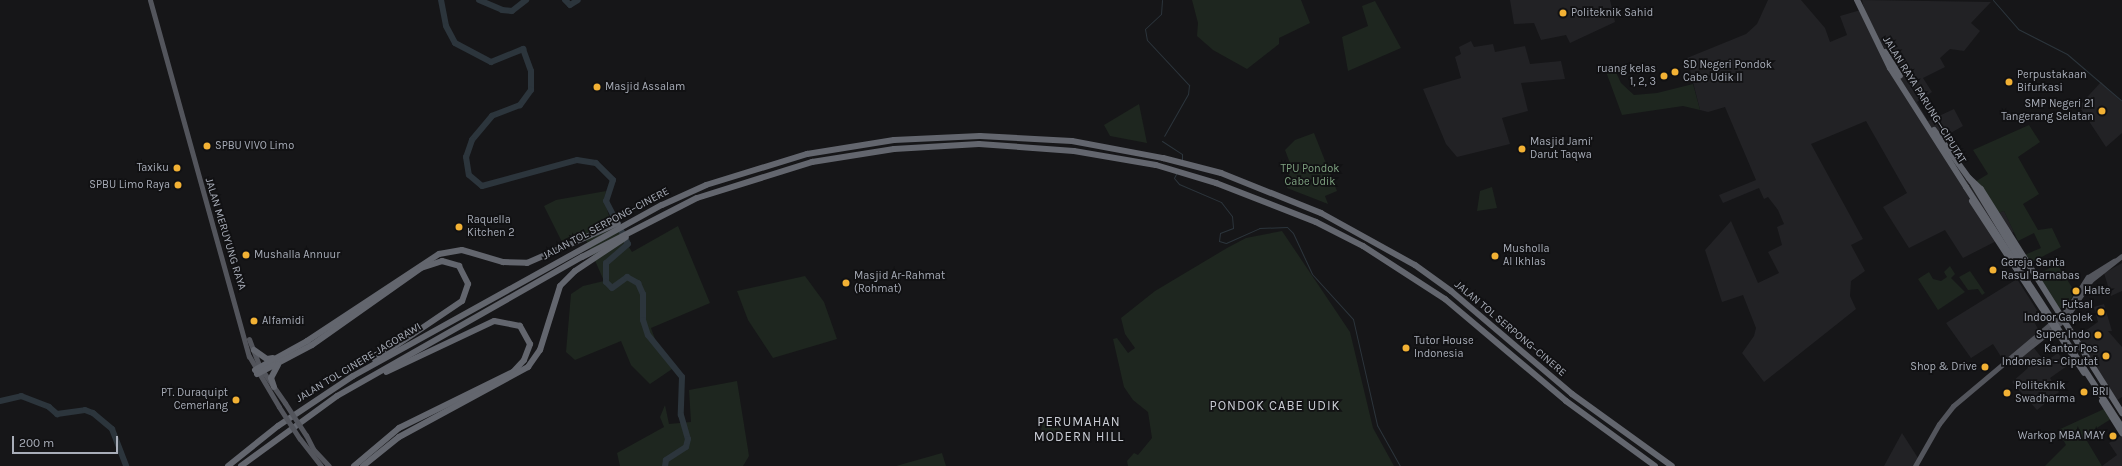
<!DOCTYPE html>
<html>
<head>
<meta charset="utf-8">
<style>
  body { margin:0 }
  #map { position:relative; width:2122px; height:466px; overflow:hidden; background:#161618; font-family:Karla,sans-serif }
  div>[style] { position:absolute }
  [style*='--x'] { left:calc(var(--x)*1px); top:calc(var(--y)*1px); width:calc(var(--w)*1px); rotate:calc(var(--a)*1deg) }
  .built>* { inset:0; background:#222225 }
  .green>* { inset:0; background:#1e261f }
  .round { border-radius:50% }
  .stream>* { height:1px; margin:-0.5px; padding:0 0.5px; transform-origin:0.5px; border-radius:0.5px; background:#2c353c }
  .river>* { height:6px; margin:-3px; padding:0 3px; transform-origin:3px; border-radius:3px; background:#2c353c }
  .major>* { height:5px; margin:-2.5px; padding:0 2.5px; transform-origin:2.5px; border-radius:2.5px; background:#53555c }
  .highway>* { height:6px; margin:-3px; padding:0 3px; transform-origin:3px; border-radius:3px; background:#63666e }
  .major-bridge>* { height:5px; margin:-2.5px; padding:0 2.5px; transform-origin:2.5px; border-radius:2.5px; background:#53555c }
  .highway-bridge>* { height:6px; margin:-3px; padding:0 3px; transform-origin:3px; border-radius:3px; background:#63666e }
  .dots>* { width:11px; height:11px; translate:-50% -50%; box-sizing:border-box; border:2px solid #111113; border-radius:50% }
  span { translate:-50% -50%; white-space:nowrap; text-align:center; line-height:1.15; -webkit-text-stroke:3.5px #111113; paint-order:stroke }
  .poi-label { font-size:11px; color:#a8adb8 }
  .left { translate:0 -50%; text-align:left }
  .right { translate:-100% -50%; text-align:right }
  .street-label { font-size:11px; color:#a8adb8 }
  .park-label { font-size:11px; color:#7fa381 }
  .quarter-label { font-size:13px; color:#c9ccd4; letter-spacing:1px }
  .scale { position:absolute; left:12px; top:436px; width:106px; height:18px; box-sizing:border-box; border:2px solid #a8adb8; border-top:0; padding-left:5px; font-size:12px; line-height:14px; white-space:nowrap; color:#a8adb8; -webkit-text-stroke:3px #111113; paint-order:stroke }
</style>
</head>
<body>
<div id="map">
  <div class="built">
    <div style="clip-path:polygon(1510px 0,1610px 0,1615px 22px,1570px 43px,1566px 35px,1541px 40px,1534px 23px,1514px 24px)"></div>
    <div style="clip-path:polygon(1768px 0,1801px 0,1825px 28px,1830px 42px,1847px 35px,1840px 16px,1864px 9px,1862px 0,1991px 2px,1971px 23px,1980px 31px,1964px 51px,1950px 49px,1940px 58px,1945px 67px,1923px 78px,1932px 92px,1917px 102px,1928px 121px,1954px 109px,1963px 126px,1940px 139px,1990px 215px,2004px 211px,2014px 232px,1963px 258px,1945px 230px,1909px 248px,1883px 207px,1907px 193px,1866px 121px,1811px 144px,1863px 239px,1851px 245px,1865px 271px,1851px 281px,1850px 296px,1856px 309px,1764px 382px,1742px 353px,1754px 336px,1756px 328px,1743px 295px,1722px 302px,1705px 250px,1731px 221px,1758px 283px,1779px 273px,1768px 252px,1782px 245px,1777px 227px,1784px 224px,1778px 210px,1768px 197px,1764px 199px,1759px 188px,1723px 203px,1719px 195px,1756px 180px,1725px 107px,1708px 112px,1700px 110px,1687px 58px,1746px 34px,1757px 24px)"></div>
    <div style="clip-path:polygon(1471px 41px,1474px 47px,1493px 44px,1495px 52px,1525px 46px,1530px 64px,1561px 61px,1565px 79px,1521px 83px,1528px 111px,1502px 118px,1510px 144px,1457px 157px,1446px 144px,1423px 89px,1461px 78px,1455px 57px,1461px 54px,1459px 47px)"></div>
    <div style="clip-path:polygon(2101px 82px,2122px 102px,2122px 133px,2106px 147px,2079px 106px)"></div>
    <div style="clip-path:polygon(2122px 263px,2122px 291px,2111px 296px,2104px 273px)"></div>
    <div style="clip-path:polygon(2017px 279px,2040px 315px,2033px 320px,2041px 334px,2005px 363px,1993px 344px,1971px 358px,1946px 323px)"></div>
    <div style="clip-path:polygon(2104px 304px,2112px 331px,2108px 331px,2122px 347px,2122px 397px,2116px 401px,2075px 338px,2098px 322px,2094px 307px)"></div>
    <div style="clip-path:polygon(2034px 348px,2045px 362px,2058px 353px,2067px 366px,2050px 378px,2059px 392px,2037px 410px,2012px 382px,2028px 368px,2021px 358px)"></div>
    <div style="clip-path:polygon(1902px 433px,1918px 458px,1914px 466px,1884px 466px)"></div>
    <div style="clip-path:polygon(2122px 435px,2122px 466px,2102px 466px,2117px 455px,2109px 443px)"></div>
  </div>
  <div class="green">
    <div style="clip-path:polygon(1192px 0,1301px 0,1310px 23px,1279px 38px,1279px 44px,1247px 69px,1213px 50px,1197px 36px,1198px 23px)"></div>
    <div style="clip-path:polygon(1375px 1px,1401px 48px,1348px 71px,1342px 37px,1368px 26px,1362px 6px)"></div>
    <div style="clip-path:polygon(1613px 66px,1621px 83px,1634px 95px,1657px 93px,1693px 84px,1700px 110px,1683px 106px,1622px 115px,1605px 69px)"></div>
    <div style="clip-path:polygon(1139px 104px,1147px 143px,1110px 136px,1104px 125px)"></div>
    <div style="clip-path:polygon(2029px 125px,2040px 142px,2018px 157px,2039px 194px,2023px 204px,2038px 230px,2052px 228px,2061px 247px,2028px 264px,2022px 256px,2041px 248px,2034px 233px,2018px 241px,2004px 211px,1990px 216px,1970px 185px,1988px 174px,1973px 150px)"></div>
    <div style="clip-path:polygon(1314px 133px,1337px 191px,1325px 196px,1328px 204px,1287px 188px,1290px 163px,1285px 150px,1295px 140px)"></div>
    <div style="clip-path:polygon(1492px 187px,1497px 208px,1477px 211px,1480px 191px)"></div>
    <div style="clip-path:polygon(606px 191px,604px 199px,609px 216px,632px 252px,678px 226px,710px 303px,651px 328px,658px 347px,675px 367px,650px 384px,631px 365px,621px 341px,575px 360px,566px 352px,571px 294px,583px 286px,604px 281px,582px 231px,562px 242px,544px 206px,556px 200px)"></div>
    <div style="clip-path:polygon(1282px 231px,1350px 332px,1373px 428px,1394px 466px,1128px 466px,1127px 461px,1134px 453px,1138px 455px,1152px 438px,1148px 412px,1133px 400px,1124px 387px,1113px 339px,1117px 338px,1128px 353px,1135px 348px,1125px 334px,1121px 318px,1155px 291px,1227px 248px,1246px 238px)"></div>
    <div style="clip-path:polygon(2057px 264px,2075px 292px,2065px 309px,2055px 308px,2035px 276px)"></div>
    <div style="clip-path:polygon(1950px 266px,1955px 274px,1951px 278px,1965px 292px,1938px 310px,1918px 279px,1929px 272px,1933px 279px,1941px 281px,1947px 277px,1944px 272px)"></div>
    <div style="clip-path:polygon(1970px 271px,1985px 293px,1982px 295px,1978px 289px,1968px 290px,1959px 277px)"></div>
    <div style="clip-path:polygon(805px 276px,824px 302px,837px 339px,773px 358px,748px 320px,737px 291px)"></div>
    <div style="clip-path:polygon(737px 381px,749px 456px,743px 466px,620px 466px,617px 453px,664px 427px,660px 417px,665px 405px,669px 424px,691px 422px,689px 390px)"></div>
    <div style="clip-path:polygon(2104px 409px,2111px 419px,2084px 436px,2102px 466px,2045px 466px,2066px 445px,2058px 430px)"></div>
    <div class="round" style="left:1041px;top:420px;width:20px;height:20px"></div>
    <div style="clip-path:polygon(942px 453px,946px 466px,896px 466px)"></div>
  </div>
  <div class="stream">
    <div style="--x:1162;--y:0;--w:14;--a:94"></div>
    <div style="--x:1161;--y:14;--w:22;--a:137"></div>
    <div style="--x:1145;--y:29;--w:11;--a:80"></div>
    <div style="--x:1147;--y:40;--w:62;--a:47"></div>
    <div style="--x:1189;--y:85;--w:9;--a:96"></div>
    <div style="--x:1188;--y:94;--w:48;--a:119.7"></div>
    <div style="--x:1993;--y:0;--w:38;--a:49"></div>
    <div style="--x:2018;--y:29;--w:55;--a:27"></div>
    <div style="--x:2067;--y:54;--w:72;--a:40.5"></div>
    <div style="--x:1162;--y:141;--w:24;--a:33"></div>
    <div style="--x:1182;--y:154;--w:6;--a:90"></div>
    <div style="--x:1176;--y:174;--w:4;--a:117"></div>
    <div style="--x:1174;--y:178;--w:8;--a:50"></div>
    <div style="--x:1179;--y:184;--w:46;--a:23.2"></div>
    <div style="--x:1221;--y:202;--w:18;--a:52"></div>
    <div style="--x:1232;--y:216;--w:12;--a:85"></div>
    <div style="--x:1233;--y:228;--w:14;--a:159"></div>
    <div style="--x:1220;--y:233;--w:8;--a:97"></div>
    <div style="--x:1219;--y:241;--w:7;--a:16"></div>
    <div style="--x:1226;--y:243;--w:36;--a:-24"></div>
    <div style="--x:1259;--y:228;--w:28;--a:-2"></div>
    <div style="--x:1287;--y:227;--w:8;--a:45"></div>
    <div style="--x:1293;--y:233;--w:45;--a:65.1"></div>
    <div style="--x:1312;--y:274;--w:61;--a:47.7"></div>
    <div style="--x:1353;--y:319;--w:109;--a:77.2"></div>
    <div style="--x:1377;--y:425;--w:47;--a:60.7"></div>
  </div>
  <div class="river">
    <div style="--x:441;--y:0;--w:26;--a:79"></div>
    <div style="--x:446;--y:26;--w:19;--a:62"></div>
    <div style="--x:455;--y:43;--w:41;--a:27.8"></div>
    <div style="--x:491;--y:62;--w:35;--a:-22"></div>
    <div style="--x:523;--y:49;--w:23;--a:70"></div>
    <div style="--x:531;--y:71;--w:19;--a:90"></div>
    <div style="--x:531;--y:90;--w:19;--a:126"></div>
    <div style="--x:520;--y:105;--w:30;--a:159"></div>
    <div style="--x:492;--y:116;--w:31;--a:130"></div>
    <div style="--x:472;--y:140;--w:18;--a:109"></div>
    <div style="--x:466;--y:157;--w:18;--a:81"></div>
    <div style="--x:469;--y:175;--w:17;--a:40"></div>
    <div style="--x:482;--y:186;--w:98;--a:-15.3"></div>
    <div style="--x:577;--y:160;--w:19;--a:9"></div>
    <div style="--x:596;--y:163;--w:24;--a:45"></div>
    <div style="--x:613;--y:180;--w:22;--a:108"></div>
    <div style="--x:606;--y:201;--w:48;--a:62.9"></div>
    <div style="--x:628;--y:244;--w:29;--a:139"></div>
    <div style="--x:606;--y:263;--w:19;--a:90"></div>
    <div style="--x:606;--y:282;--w:8;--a:45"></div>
    <div style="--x:612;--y:288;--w:19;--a:-36"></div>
    <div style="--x:627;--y:277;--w:13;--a:29"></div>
    <div style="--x:638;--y:283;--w:12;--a:66"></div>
    <div style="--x:643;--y:294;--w:26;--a:90"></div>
    <div style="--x:643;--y:320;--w:16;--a:72"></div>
    <div style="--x:648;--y:335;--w:54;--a:51"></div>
    <div style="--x:682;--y:377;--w:38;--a:92"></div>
    <div style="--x:681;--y:415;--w:25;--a:74"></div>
    <div style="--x:688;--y:439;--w:8;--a:104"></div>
    <div style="--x:686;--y:447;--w:24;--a:147"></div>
    <div style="--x:666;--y:460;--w:6;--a:99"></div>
    <div style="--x:479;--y:0;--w:25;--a:23"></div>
    <div style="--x:502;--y:10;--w:10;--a:6"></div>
    <div style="--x:512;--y:11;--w:18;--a:-38"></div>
    <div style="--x:565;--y:0;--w:7;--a:45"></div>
    <div style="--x:570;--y:5;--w:9;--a:-32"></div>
    <div style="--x:0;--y:401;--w:22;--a:-13"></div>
    <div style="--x:21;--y:396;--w:30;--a:21"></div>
    <div style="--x:49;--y:407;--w:11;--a:41"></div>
    <div style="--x:57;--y:414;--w:28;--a:-8"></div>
    <div style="--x:85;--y:410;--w:9;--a:21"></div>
    <div style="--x:93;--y:413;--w:25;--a:40"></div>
    <div style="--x:112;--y:429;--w:40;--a:69"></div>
  </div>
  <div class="major">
    <div style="--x:150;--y:0;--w:370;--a:74.5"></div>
    <div style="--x:249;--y:356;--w:59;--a:59.5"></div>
    <div style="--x:249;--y:339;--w:30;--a:69"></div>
    <div style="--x:260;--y:367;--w:44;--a:55.2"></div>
    <div style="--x:2020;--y:355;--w:59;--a:-38.8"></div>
    <div style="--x:2066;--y:318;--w:45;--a:-56.7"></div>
    <div style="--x:2091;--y:280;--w:39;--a:-38"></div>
    <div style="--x:306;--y:435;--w:16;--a:63"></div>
    <div style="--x:313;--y:449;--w:23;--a:47"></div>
    <div style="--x:300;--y:439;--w:34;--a:52"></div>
    <div style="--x:1915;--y:466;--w:48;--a:-60.3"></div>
    <div style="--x:1939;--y:424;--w:23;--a:-52"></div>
    <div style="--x:1953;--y:406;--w:149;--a:-40.1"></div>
    <div style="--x:2067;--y:310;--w:39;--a:-58"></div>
    <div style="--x:2088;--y:277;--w:31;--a:-32"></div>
  </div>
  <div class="highway">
    <div style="--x:1857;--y:0;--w:76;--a:64.1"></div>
    <div style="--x:1890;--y:68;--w:141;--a:57.4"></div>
    <div style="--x:1885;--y:52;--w:28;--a:58"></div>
    <div style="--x:1934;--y:130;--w:63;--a:54"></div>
    <div style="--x:1969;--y:178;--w:16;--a:43"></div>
    <div style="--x:1981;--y:189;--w:265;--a:57.8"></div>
    <div style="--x:1972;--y:201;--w:205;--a:56.9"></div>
    <div style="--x:254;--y:350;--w:16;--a:35"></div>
    <div style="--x:267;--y:359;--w:6;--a:-9"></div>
    <div style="--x:255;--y:370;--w:60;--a:-29.1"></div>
    <div style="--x:307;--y:341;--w:158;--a:-33.4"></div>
    <div style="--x:439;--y:254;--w:23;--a:-10"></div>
    <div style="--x:462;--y:250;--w:43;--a:16.3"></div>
    <div style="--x:503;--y:262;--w:24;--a:2"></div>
    <div style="--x:527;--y:263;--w:99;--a:-23.7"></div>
    <div style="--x:257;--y:374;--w:62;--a:-27.8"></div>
    <div style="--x:312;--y:345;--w:133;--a:-35.2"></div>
    <div style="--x:421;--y:268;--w:22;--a:-18"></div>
    <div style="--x:442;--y:261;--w:18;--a:16"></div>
    <div style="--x:459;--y:266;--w:20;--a:63"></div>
    <div style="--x:468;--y:284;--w:18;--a:109"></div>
    <div style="--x:462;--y:301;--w:105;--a:145.9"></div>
    <div style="--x:274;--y:387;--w:9;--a:-108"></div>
    <div style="--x:271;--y:378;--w:15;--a:-62"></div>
    <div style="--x:2102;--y:401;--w:38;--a:58"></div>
    <div style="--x:228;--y:466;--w:64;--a:-38.7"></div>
    <div style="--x:278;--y:426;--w:90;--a:-33.7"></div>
    <div style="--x:353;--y:376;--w:353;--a:-29"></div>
    <div style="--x:662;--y:205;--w:48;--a:-24.4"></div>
    <div style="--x:706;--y:185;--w:106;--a:-17.1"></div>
    <div style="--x:807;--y:154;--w:88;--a:-9.1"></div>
    <div style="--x:894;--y:140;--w:86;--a:-2.7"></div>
    <div style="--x:980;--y:136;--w:92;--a:3.1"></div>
    <div style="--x:1072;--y:141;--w:93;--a:10.6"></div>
    <div style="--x:1163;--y:158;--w:60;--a:14.5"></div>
    <div style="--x:1221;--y:173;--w:108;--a:21.8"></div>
    <div style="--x:1321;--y:213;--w:107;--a:29"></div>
    <div style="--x:1415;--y:265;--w:44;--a:35.8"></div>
    <div style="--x:1451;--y:291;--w:159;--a:40.4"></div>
    <div style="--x:1572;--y:394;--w:123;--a:35.8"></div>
    <div style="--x:241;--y:466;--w:119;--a:-36.1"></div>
    <div style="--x:337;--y:396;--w:282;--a:-29.6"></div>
    <div style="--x:582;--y:257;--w:129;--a:-27.2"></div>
    <div style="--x:697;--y:198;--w:121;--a:-17.4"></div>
    <div style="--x:812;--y:162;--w:83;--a:-9"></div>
    <div style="--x:894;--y:149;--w:85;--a:-3.4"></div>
    <div style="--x:979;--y:144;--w:95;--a:4.2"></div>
    <div style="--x:1074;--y:151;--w:83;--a:9.7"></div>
    <div style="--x:1156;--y:165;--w:63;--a:16.7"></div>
    <div style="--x:1216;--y:183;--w:107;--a:21.3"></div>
    <div style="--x:1316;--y:222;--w:53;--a:27.1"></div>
    <div style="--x:1363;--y:246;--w:98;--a:32.9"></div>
    <div style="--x:1445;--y:299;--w:158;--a:40.1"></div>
    <div style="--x:1566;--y:401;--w:110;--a:36.1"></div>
    <div style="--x:354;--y:466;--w:59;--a:-40.2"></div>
    <div style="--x:399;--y:428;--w:127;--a:-26.2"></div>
    <div style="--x:513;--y:372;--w:16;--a:-47"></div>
    <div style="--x:524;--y:360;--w:17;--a:-69"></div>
    <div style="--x:530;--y:344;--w:21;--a:-119"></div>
    <div style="--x:520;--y:326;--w:26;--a:-169"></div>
    <div style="--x:494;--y:321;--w:119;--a:154.7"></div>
    <div style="--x:363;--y:466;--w:46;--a:-38.9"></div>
    <div style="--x:399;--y:437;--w:147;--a:-28.5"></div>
    <div style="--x:528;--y:367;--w:21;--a:-55"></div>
    <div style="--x:540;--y:350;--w:67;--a:-72.6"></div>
    <div style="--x:560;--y:286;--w:21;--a:-45"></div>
    <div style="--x:575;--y:271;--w:61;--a:-33.7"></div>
  </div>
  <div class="major-bridge">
    <div style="--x:285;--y:403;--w:38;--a:57"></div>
    <div style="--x:279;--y:407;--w:38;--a:57"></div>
  </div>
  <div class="highway-bridge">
    <div style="--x:1972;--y:182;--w:98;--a:58.7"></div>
    <div style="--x:1966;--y:187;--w:286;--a:57"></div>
  </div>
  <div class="dots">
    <div style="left:1563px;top:13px;background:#f2b134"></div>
    <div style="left:1675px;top:72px;background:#f2b134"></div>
    <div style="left:1664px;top:76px;background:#f2b134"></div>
    <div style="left:2009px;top:82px;background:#f2b134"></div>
    <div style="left:597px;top:87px;background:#f2b134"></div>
    <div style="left:2102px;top:111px;background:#f2b134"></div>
    <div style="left:207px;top:146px;background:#f2b134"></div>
    <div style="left:1522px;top:149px;background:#f2b134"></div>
    <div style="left:177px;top:168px;background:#f2b134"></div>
    <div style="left:178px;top:185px;background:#f2b134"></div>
    <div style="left:459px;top:227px;background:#f2b134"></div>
    <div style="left:246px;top:255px;background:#f2b134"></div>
    <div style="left:1495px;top:256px;background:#f2b134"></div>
    <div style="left:1993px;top:270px;background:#f2b134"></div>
    <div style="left:846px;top:283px;background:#f2b134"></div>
    <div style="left:2076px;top:291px;background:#f2b134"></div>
    <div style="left:2101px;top:312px;background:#f2b134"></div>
    <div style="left:254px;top:321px;background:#f2b134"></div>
    <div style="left:2098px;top:335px;background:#f2b134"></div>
    <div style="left:1406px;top:348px;background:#f2b134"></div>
    <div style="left:2106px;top:356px;background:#f2b134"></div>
    <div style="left:1985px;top:367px;background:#f2b134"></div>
    <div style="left:2084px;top:392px;background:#f2b134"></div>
    <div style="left:2007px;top:393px;background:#f2b134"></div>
    <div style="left:236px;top:400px;background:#f2b134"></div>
    <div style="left:2113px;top:436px;background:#f2b134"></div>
  </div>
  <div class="poi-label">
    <span class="left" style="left:1571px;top:13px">Politeknik Sahid</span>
    <span class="left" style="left:1683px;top:72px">SD Negeri Pondok<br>Cabe Udik II</span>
    <span class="right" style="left:1656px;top:76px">ruang kelas<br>1, 2, 3</span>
    <span class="left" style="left:2017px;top:82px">Perpustakaan<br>Bifurkasi</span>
    <span class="left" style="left:605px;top:87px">Masjid Assalam</span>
    <span class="right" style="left:2094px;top:111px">SMP Negeri 21<br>Tangerang Selatan</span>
    <span class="left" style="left:1530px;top:149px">Masjid Jami'<br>Darut Taqwa</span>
    <span class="left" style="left:215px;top:146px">SPBU VIVO Limo</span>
    <span class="right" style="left:169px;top:168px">Taxiku</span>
    <span class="right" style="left:170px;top:185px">SPBU Limo Raya</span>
    <span class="left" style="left:467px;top:227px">Raquella<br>Kitchen 2</span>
    <span class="left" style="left:1503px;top:256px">Musholla<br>Al Ikhlas</span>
    <span class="left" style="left:254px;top:255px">Mushalla Annuur</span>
    <span class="left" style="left:2001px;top:270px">Gereja Santa<br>Rasul Barnabas</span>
    <span class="left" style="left:854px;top:283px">Masjid Ar-Rahmat<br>(Rohmat)</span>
    <span class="left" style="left:2084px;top:291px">Halte</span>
    <span class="right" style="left:2093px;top:312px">Futsal<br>Indoor Gaplek</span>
    <span class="left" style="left:262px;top:321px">Alfamidi</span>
    <span class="right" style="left:2090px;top:335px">Super Indo</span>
    <span class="left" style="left:1414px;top:348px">Tutor House<br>Indonesia</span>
    <span class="right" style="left:2098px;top:356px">Kantor Pos<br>Indonesia - Ciputat</span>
    <span class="right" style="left:1977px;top:367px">Shop &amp; Drive</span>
    <span class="left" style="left:2015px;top:393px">Politeknik<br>Swadharma</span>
    <span class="left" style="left:2092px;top:392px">BRI</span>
    <span class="right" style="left:228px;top:400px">PT. Duraquipt<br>Cemerlang</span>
    <span class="right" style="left:2105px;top:436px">Warkop MBA MAY</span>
  </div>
  <div class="street-label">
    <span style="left:1924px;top:100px;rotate:58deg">JALAN RAYA PARUNG—CIPUTAT</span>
    <span style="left:606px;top:224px;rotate:-28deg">JALAN TOL SERPONG–CINERE</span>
    <span style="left:225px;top:234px;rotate:73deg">JALAN MERUYUNG RAYA</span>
    <span style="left:1510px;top:329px;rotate:40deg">JALAN TOL SERPONG–CINERE</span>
    <span style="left:359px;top:363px;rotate:-31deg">JALAN TOL CINERE-JAGORAWI</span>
  </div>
  <div class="park-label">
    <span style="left:1310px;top:176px">TPU Pondok<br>Cabe Udik</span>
  </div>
  <div class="quarter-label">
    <span style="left:1275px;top:406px">PONDOK CABE UDIK</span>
    <span style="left:1079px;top:430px">PERUMAHAN<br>MODERN HILL</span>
  </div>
  <div class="scale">200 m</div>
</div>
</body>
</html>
